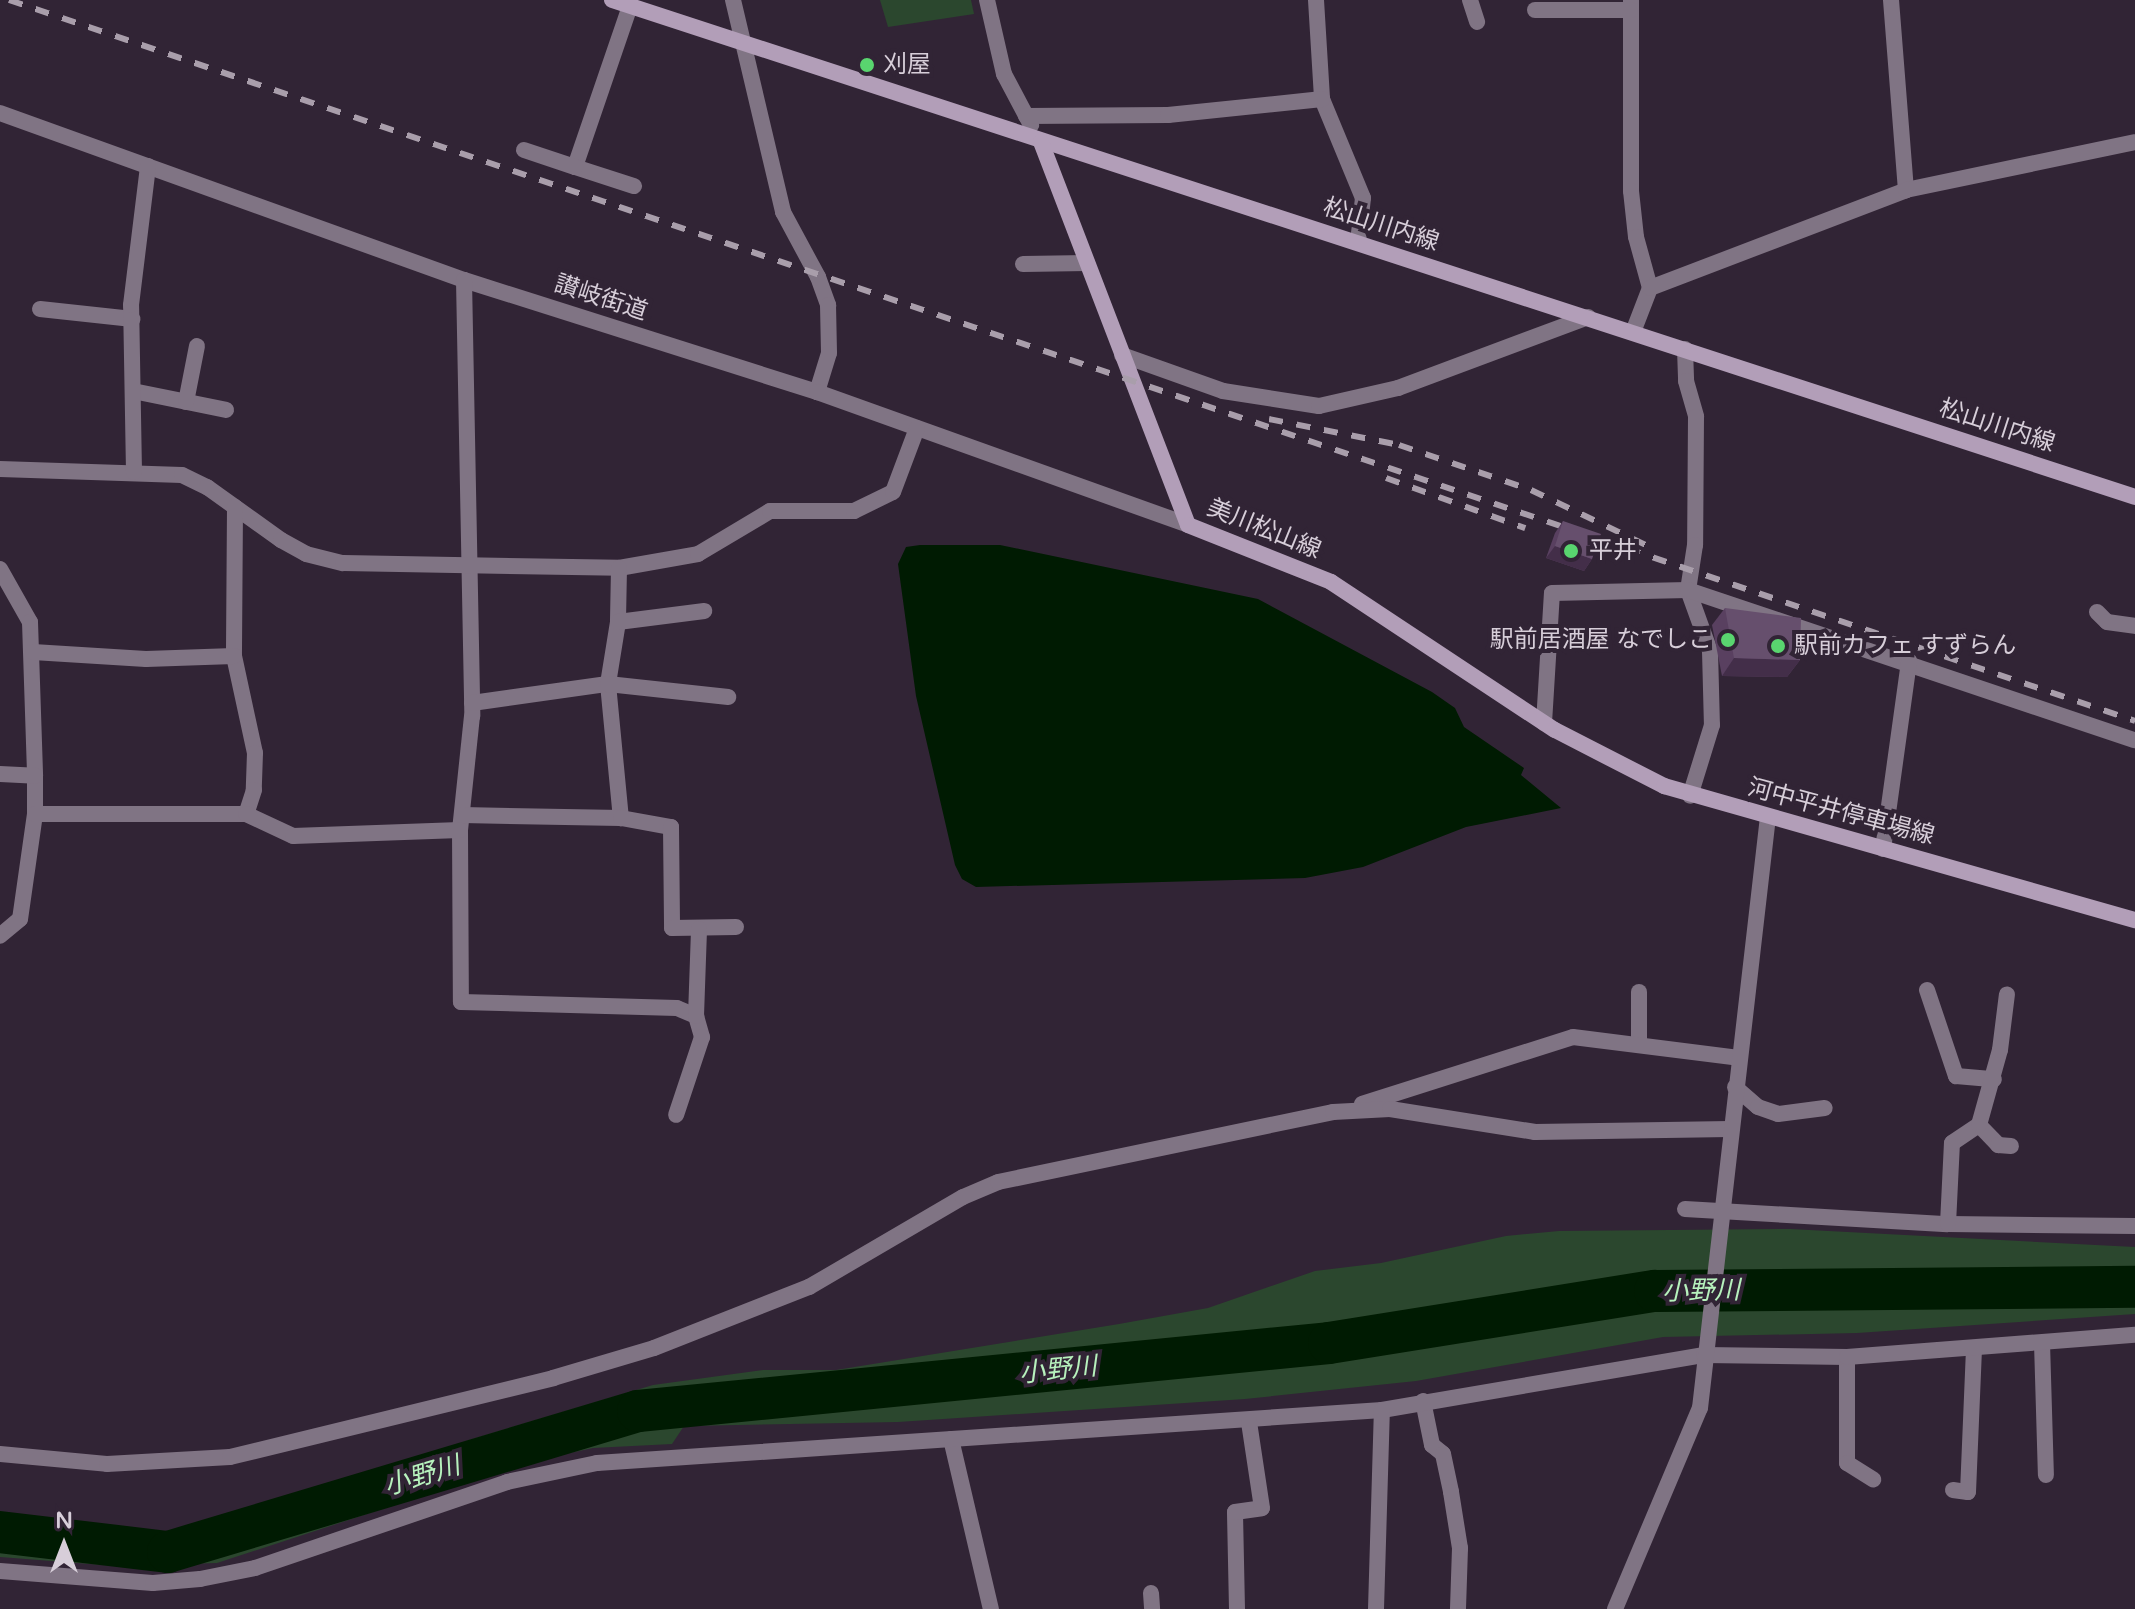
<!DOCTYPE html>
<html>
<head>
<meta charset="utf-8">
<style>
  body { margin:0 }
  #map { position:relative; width:2135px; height:1609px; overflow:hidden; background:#312435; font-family:"Varela Round","Noto Sans JP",sans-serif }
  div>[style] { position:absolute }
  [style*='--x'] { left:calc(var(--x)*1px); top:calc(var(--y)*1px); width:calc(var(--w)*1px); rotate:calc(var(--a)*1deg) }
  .green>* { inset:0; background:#2b472e }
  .water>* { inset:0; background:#001b02 }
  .river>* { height:42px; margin:-21px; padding:0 21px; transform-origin:21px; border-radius:21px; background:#001b02 }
  .minor>* { height:16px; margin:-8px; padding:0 8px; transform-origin:8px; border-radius:8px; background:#807484 }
  .secondary>* { height:16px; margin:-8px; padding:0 8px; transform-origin:8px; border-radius:8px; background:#b29eb8 }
  .rail>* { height:6px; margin-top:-3px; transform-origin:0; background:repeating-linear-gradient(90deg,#a99eab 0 14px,transparent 0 28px) }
  .wall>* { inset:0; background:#594060 }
  .shaded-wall>* { inset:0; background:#432e49 }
  .building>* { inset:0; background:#664f6d }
  .dots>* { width:22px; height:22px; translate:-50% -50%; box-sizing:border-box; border:4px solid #312435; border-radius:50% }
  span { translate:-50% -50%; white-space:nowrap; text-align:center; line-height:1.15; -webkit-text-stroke:8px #312435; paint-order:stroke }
  .poi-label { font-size:24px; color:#d7ced9 }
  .left { translate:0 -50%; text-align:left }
  .right { translate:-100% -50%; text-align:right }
  .street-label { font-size:24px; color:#d7ced9 }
  .water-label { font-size:26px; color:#b7f2bd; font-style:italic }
  .north { position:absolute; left:24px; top:1505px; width:80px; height:80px; -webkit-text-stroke:6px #312435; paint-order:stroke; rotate:0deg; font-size:22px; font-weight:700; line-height:32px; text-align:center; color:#d7ced9 }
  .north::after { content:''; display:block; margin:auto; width:28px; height:36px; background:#d7ced9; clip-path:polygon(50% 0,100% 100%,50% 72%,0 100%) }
</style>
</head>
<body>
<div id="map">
  <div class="green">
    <div style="clip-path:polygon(880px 0,971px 0,974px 14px,888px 27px)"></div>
    <div style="clip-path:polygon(1790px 1229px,2135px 1247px,2135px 1314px,1857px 1333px,1663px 1337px,1416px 1381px,1245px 1399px,898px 1422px,684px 1426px,672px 1444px,593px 1448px,523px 1463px,217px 1563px,116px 1566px,0 1557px,0 1520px,194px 1535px,257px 1519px,469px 1440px,653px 1385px,763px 1370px,836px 1370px,1119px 1324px,1208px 1308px,1315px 1271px,1381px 1263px,1506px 1236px,1559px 1231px)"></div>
  </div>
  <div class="water">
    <div style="clip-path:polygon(920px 545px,1000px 545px,1258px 599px,1432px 692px,1455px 708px,1464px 727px,1524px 768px,1521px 775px,1561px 808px,1466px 827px,1363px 867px,1305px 878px,976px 887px,962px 879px,955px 865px,916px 696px,898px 564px,906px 547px)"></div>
  </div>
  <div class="river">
    <div style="--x:0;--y:1532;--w:169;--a:6.8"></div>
    <div style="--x:168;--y:1552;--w:491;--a:-16.7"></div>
    <div style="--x:638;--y:1411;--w:694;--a:-5.62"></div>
    <div style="--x:1329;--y:1343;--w:330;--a:-9.1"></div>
    <div style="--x:1655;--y:1291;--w:480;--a:-0.5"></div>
  </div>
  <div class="minor">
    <div style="--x:733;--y:0;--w:218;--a:76.7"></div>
    <div style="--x:783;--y:212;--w:74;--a:61.7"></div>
    <div style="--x:818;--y:277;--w:30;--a:70"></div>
    <div style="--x:828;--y:305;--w:48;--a:88.8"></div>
    <div style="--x:829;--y:353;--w:41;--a:107.1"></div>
    <div style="--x:987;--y:0;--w:76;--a:77.1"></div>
    <div style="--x:1004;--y:74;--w:58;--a:62.1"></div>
    <div style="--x:1316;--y:0;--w:99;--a:86.5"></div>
    <div style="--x:1322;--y:99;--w:107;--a:67.5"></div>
    <div style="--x:1363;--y:198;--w:44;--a:96.5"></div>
    <div style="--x:1470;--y:0;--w:23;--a:72"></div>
    <div style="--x:1631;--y:0;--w:191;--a:90"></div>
    <div style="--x:1631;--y:191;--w:46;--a:83.8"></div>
    <div style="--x:1636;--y:237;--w:53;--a:74.6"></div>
    <div style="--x:1650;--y:288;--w:47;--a:111.1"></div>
    <div style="--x:1891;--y:0;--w:191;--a:85.5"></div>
    <div style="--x:630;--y:6;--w:170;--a:108.9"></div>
    <div style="--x:575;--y:167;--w:62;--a:17.9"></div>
    <div style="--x:1535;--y:10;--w:96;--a:0"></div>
    <div style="--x:0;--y:113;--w:493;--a:19.8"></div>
    <div style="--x:464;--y:280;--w:370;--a:17.6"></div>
    <div style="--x:817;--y:392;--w:394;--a:19.7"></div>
    <div style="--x:1026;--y:116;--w:142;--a:-0.4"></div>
    <div style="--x:1168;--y:115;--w:155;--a:-5.9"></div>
    <div style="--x:524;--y:150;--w:54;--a:18.4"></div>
    <div style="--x:1023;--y:264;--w:64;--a:-0.9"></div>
    <div style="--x:464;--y:280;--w:436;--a:88.9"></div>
    <div style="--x:472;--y:716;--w:115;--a:96"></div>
    <div style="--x:460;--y:830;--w:172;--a:89.7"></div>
    <div style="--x:461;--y:1002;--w:216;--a:1.6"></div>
    <div style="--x:677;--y:1008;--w:21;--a:23"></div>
    <div style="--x:696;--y:1016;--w:22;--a:74"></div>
    <div style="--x:702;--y:1037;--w:82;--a:108.4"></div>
    <div style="--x:1650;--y:288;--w:274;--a:-20.9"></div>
    <div style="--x:1906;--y:190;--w:234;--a:-11.8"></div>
    <div style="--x:40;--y:309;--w:93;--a:6.2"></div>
    <div style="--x:1685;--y:349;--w:32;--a:88"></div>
    <div style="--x:1686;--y:381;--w:37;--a:74"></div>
    <div style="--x:1696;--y:417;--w:128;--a:90.4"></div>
    <div style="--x:1695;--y:545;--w:46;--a:98.8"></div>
    <div style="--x:1688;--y:590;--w:65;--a:70.2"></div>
    <div style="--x:1710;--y:651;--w:74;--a:88.5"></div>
    <div style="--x:1712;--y:725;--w:74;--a:107.2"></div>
    <div style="--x:1122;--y:355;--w:107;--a:19.6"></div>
    <div style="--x:1223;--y:391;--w:97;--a:8.9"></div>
    <div style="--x:1319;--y:406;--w:81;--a:-12.8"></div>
    <div style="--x:1398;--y:388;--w:203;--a:-20.5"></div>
    <div style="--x:133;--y:391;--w:95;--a:11.5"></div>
    <div style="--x:186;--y:402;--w:57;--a:-78.9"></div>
    <div style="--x:0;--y:469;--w:182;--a:1.9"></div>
    <div style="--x:182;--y:475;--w:28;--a:26"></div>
    <div style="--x:207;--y:487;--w:91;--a:35.6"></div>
    <div style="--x:281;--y:540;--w:29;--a:29"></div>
    <div style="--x:306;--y:554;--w:38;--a:14"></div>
    <div style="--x:343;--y:563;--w:276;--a:1"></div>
    <div style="--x:619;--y:568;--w:80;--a:-10"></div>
    <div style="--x:698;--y:554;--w:84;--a:-30.8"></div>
    <div style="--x:770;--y:511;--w:84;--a:0"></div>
    <div style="--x:854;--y:511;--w:43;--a:-26"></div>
    <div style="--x:893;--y:492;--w:68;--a:-69.4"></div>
    <div style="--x:134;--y:472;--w:167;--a:-91"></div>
    <div style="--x:131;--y:305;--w:140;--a:-83"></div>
    <div style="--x:235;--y:507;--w:149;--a:90.4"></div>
    <div style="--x:234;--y:656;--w:99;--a:77.8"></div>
    <div style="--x:255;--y:753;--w:37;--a:92"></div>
    <div style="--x:254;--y:790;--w:25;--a:108"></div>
    <div style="--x:619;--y:568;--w:54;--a:91.1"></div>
    <div style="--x:618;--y:622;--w:63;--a:99.2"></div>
    <div style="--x:608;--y:684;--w:135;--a:84.5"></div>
    <div style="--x:0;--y:569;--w:61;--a:60.5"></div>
    <div style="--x:30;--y:622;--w:154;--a:88.1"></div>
    <div style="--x:35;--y:776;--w:38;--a:90"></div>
    <div style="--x:35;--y:814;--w:106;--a:98.1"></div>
    <div style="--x:20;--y:919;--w:26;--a:140"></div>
    <div style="--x:2097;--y:612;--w:14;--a:45"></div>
    <div style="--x:2107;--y:622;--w:28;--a:8"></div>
    <div style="--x:618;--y:622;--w:87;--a:-7.3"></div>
    <div style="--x:33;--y:652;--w:113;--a:3.5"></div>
    <div style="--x:146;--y:659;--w:88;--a:-2"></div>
    <div style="--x:472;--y:703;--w:137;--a:-8"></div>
    <div style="--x:608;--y:684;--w:121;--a:6.2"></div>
    <div style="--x:1544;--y:723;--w:130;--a:-86.5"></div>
    <div style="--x:1552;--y:593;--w:136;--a:-1.3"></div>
    <div style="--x:1688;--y:590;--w:471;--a:18.6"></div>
    <div style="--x:0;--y:774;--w:35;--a:3"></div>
    <div style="--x:35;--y:814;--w:211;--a:0"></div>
    <div style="--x:246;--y:814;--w:52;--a:25.1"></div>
    <div style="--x:293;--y:836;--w:167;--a:-2.1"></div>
    <div style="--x:462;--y:815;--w:159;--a:1.1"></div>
    <div style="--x:621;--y:818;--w:51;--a:10.2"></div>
    <div style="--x:671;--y:827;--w:101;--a:89.4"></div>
    <div style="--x:672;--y:928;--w:64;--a:-0.9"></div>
    <div style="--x:1883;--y:849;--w:190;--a:-82.1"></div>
    <div style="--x:1927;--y:990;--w:91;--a:71.4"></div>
    <div style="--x:1956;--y:1076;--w:38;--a:5"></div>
    <div style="--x:696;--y:1016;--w:87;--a:-88"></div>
    <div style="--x:1639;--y:1041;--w:49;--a:-90"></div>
    <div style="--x:1735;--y:1087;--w:30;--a:41"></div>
    <div style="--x:1758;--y:1107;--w:21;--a:19"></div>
    <div style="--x:1778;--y:1114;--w:47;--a:-7.3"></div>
    <div style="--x:1362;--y:1104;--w:221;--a:-17.6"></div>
    <div style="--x:1573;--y:1037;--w:167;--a:7.2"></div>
    <div style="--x:1979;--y:1125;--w:28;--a:46"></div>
    <div style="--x:1998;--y:1145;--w:13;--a:4"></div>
    <div style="--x:1685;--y:1209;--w:263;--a:3.3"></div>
    <div style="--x:1948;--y:1224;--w:187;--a:0.6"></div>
    <div style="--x:1948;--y:1224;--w:81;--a:-87.2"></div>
    <div style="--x:1952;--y:1143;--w:32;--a:-34"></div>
    <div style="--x:1979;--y:1125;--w:78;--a:-74.4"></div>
    <div style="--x:2000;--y:1050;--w:56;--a:-82.9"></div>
    <div style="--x:2042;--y:1343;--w:132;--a:88.3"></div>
    <div style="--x:1847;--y:1357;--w:106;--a:90"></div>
    <div style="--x:1847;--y:1463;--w:31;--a:32"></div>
    <div style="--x:1423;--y:1401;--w:45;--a:78.4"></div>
    <div style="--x:1432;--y:1445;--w:14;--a:39"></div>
    <div style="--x:1443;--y:1454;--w:39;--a:78"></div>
    <div style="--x:1451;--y:1492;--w:57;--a:80.9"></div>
    <div style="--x:1460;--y:1548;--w:61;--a:91.9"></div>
    <div style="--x:951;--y:1439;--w:175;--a:76.8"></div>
    <div style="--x:0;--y:1454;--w:107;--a:5.3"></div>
    <div style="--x:107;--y:1464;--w:123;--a:-3.3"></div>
    <div style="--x:230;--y:1457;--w:333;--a:-13.7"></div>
    <div style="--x:553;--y:1378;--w:105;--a:-16.5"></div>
    <div style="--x:654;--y:1348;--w:167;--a:-21.5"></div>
    <div style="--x:809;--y:1287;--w:178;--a:-30.3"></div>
    <div style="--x:963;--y:1197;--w:38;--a:-23"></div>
    <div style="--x:998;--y:1182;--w:342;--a:-11.8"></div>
    <div style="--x:1333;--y:1112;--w:57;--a:-3"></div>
    <div style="--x:1390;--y:1109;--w:147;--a:9"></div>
    <div style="--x:1535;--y:1132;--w:195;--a:-0.9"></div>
    <div style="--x:1953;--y:1490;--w:15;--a:8"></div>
    <div style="--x:1968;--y:1492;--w:144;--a:-87.6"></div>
    <div style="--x:0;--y:1571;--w:153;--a:4.5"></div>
    <div style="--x:153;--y:1583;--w:47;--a:-4.9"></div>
    <div style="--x:200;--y:1579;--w:56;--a:-11.3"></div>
    <div style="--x:255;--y:1568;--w:266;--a:-18.8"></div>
    <div style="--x:507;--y:1482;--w:92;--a:-11.9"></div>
    <div style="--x:597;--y:1463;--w:787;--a:-3.86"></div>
    <div style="--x:1382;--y:1410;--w:327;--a:-9.7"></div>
    <div style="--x:1704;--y:1355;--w:143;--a:0.8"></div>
    <div style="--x:1847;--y:1357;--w:289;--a:-4.4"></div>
    <div style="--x:1151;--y:1593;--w:16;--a:86"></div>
    <div style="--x:1237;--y:1609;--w:97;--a:-91.2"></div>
    <div style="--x:1235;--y:1512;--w:27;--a:-8"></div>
    <div style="--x:1262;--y:1508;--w:87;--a:-98.6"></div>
    <div style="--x:1376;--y:1609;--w:199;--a:-88.3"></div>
    <div style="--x:1615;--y:1609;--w:218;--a:-67.1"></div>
    <div style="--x:1700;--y:1408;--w:595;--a:-83.44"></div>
  </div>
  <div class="secondary">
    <div style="--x:612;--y:0;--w:1602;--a:18.07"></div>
    <div style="--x:1041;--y:142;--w:410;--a:69"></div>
    <div style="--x:1188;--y:525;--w:154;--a:21.7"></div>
    <div style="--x:1331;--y:582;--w:268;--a:33.5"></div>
    <div style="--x:1555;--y:730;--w:123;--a:27.2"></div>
    <div style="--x:1664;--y:786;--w:490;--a:15.9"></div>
  </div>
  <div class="rail">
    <div style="--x:9;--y:0;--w:2245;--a:18.73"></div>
    <div style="--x:1269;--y:419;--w:133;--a:11.3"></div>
    <div style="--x:1399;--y:445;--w:139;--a:18.8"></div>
    <div style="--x:1531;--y:490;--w:127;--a:25.6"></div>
    <div style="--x:1386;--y:478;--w:148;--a:19.8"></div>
  </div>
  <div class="wall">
    <div style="clip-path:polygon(1563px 521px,1592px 559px,1584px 571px,1546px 558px,1555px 533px)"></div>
    <div style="clip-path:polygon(1725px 608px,1800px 660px,1787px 677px,1722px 676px,1712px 625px)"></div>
  </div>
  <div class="shaded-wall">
    <div style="clip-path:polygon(1555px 546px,1592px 559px,1584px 571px,1546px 558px)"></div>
    <div style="clip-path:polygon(1734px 658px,1800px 660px,1787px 677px,1722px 676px)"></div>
  </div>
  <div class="building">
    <div style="clip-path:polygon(1563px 521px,1601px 534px,1592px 559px,1555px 546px)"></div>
    <div style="clip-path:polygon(1725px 608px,1801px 618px,1800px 660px,1734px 658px)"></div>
  </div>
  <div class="dots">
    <div style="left:867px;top:65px;background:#59d56f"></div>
    <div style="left:1571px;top:551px;background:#59d56f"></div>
    <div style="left:1728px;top:640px;background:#59d56f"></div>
    <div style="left:1778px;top:646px;background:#59d56f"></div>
  </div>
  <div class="poi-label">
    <span class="left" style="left:883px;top:65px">刈屋</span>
    <span class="left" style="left:1589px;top:551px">平井</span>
    <span class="right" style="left:1712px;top:640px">駅前居酒屋 なでしこ</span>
    <span class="left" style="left:1794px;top:646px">駅前カフェ すずらん</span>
  </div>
  <div class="street-label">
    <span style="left:1381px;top:225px;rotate:18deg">松山川内線</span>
    <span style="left:601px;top:298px;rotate:18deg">讃岐街道</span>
    <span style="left:1997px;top:426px;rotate:18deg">松山川内線</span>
    <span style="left:1264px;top:529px;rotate:22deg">美川松山線</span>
    <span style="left:1841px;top:812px;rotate:15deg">河中平井停車場線</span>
  </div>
  <div class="water-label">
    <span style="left:1701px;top:1291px;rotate:-1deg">小野川</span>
    <span style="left:1058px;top:1370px;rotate:-6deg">小野川</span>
    <span style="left:422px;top:1476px;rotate:-17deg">小野川</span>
  </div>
  <div class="north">N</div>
</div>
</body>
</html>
